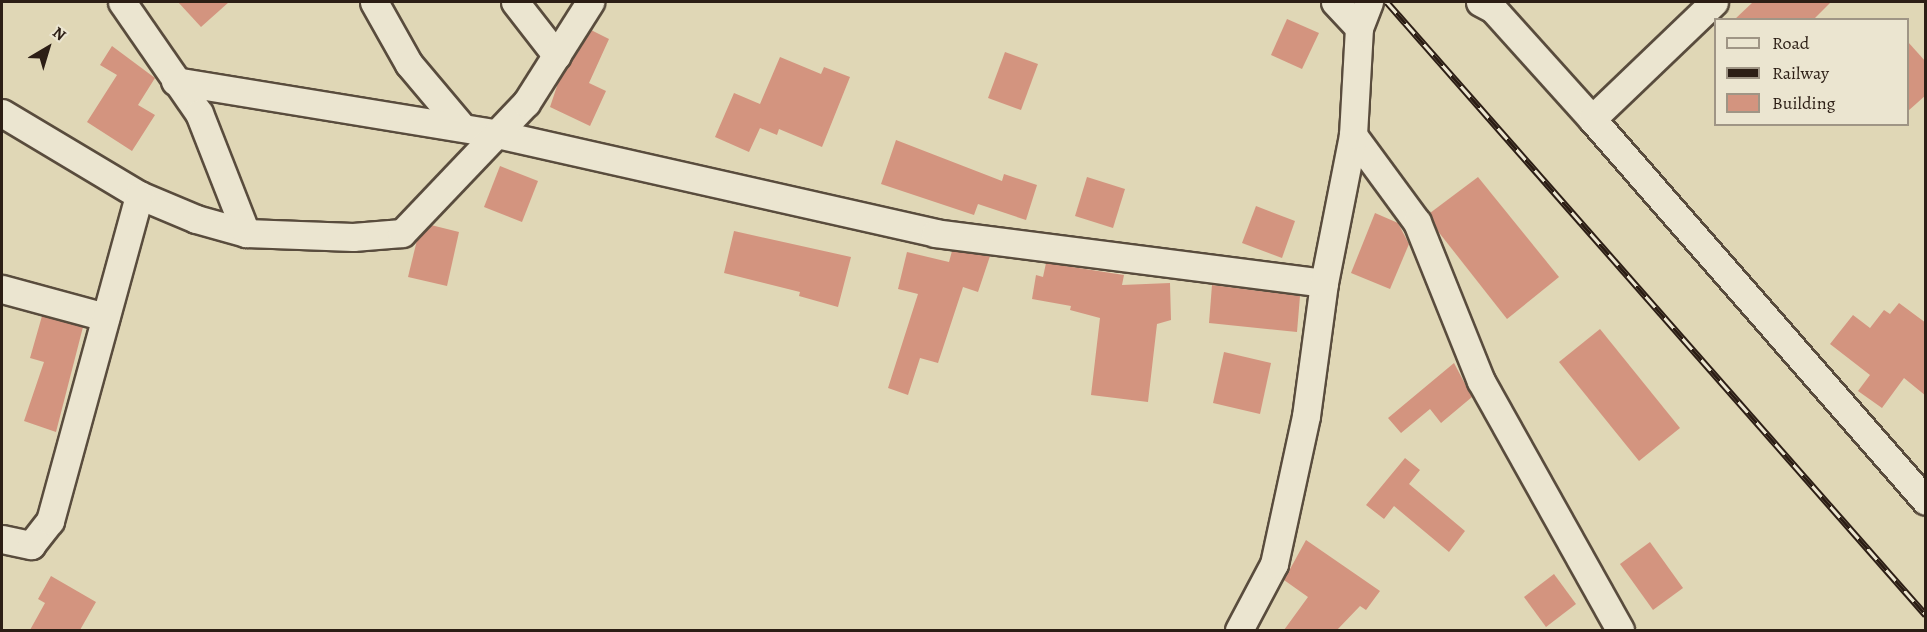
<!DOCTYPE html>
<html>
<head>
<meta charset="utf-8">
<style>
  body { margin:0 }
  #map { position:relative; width:1927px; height:632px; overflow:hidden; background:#e0d7b6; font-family:Alegreya,serif }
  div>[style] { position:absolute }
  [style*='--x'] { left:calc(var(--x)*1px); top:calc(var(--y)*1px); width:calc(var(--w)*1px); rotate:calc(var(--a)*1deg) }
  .building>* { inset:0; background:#d3947f }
  .roads { filter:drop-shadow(2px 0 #594c3d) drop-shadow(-2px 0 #594c3d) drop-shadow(0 2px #594c3d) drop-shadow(0 -2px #594c3d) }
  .street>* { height:27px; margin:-13.5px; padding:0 13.5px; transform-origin:13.5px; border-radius:13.5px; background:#ebe5d0 }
  .rail>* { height:7px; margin-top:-3.5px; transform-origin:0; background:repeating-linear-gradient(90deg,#ebe5d0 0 14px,#2c1e15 0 28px); box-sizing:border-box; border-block:2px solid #2c1e15 }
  span { translate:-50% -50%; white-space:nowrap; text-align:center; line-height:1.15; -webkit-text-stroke:4.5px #ebe5d0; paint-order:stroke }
  .frame { position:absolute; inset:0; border:3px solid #2c1e15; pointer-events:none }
  .legend { position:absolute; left:1714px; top:18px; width:195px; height:108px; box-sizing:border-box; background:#ebe5d0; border:2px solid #9f9585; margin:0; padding:8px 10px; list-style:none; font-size:18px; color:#2c1e15 }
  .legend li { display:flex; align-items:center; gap:12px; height:30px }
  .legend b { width:30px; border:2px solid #9f9585 }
  .north { position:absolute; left:18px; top:18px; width:60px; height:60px; -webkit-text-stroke:4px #ebe5d0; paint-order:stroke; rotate:38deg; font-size:16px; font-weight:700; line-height:24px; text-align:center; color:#2c1e15 }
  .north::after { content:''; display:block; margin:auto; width:21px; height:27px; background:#2c1e15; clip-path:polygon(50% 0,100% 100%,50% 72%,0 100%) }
</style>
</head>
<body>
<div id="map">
  <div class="building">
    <div style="clip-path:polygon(178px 2px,229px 2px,201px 27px)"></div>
    <div style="clip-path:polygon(1753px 2px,1831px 2px,1813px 20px,1734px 20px)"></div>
    <div style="clip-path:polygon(1287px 19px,1319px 33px,1302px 69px,1271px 55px)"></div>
    <div style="clip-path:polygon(591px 30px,609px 39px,589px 83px,606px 91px,590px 126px,550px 107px,559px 80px)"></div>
    <div style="clip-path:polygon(1908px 42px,1926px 62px,1926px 95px,1908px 111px)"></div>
    <div style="clip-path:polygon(112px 46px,155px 78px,138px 105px,155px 115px,132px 151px,87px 122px,117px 75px,100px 65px)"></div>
    <div style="clip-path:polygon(1005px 52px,1038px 64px,1021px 110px,988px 98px)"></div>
    <div style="clip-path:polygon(780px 57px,821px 74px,824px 67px,850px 77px,822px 147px,779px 129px,777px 135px,760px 128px,749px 152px,715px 137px,734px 93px,760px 104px)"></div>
    <div style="clip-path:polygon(896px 140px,1002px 181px,1004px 174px,1037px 185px,1026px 220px,978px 204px,974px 215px,881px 184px)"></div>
    <div style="clip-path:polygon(500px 166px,538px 181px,522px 222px,484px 207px)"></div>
    <div style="clip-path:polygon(1087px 177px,1125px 189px,1113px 228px,1075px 216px)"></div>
    <div style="clip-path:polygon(1478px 177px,1559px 277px,1507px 319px,1437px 230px,1430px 213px)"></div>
    <div style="clip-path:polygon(1256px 206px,1295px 221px,1282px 258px,1242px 243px)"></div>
    <div style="clip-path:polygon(1375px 213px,1398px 223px,1409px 244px,1390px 289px,1351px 273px)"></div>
    <div style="clip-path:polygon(431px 225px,459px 232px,447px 286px,408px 277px,417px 240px)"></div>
    <div style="clip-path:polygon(734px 231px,851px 257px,838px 307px,799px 296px,800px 292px,724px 273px)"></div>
    <div style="clip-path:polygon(952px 251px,990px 256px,978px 292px,963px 287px,938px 363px,920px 358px,908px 395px,888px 388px,918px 294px,898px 289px,907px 252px,949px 262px)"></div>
    <div style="clip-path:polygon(1046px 263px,1124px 275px,1122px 285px,1170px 283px,1171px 320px,1157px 324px,1148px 402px,1091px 395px,1100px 318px,1070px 310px,1071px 306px,1032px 299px,1036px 275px,1043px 277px)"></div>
    <div style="clip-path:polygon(1212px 285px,1300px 296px,1297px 332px,1209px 323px)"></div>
    <div style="clip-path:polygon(1899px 303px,1926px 323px,1926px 396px,1904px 378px,1882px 408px,1858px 391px,1870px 375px,1830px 344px,1853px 315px,1870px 328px,1884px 310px,1890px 314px)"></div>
    <div style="clip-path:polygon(42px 316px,83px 327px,56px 432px,24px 421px,44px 362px,30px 358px)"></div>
    <div style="clip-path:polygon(1600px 329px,1680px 428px,1639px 461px,1559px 362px)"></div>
    <div style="clip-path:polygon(1224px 352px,1271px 363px,1260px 414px,1213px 403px)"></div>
    <div style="clip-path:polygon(1454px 363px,1472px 397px,1441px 423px,1430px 409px,1401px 433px,1388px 418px)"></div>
    <div style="clip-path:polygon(1405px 458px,1420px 470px,1409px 484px,1465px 531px,1449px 552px,1394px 506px,1384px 519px,1366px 505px)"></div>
    <div style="clip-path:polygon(1306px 540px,1380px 591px,1366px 610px,1360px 606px,1337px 630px,1284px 630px,1308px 597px,1284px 580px)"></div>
    <div style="clip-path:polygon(1650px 542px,1683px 588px,1653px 610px,1620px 564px)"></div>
    <div style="clip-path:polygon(1554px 574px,1576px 604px,1546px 627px,1524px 597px)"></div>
    <div style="clip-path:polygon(51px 576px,96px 602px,80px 630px,30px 630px,45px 603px,38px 599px)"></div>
  </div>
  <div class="roads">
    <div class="street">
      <div style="--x:122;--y:2;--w:135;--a:55.3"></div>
      <div style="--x:199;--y:113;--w:129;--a:68.6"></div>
      <div style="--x:374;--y:2;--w:71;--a:60.6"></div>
      <div style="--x:409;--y:64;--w:82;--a:49.9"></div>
      <div style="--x:515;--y:2;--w:68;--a:52.1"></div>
      <div style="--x:1335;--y:2;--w:35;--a:47"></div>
      <div style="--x:1480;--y:2;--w:15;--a:28"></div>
      <div style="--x:1493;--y:9;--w:148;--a:48"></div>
      <div style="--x:1592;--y:119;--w:507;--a:48.84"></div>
      <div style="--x:175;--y:81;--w:326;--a:9.3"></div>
      <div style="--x:497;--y:134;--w:449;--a:12.7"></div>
      <div style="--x:935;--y:233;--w:392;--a:7.3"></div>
      <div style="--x:2;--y:113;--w:160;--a:30.9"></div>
      <div style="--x:139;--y:195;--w:62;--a:22.8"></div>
      <div style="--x:196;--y:219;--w:52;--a:15.6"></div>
      <div style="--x:246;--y:233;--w:107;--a:2.1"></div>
      <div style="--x:353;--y:237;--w:49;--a:-4.7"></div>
      <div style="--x:402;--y:233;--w:180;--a:-46.4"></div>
      <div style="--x:526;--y:103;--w:120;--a:-57.6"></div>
      <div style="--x:1592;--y:119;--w:169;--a:-43.8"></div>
      <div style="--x:1353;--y:135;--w:108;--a:53.7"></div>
      <div style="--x:1417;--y:222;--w:171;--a:68.1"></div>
      <div style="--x:1481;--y:381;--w:285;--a:60.8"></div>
      <div style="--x:2;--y:289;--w:107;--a:15.2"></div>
      <div style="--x:2;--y:539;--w:30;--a:12"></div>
      <div style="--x:31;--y:545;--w:31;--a:-52"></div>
      <div style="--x:50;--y:521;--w:338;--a:-74.7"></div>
      <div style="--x:1239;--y:630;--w:75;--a:-62.1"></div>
      <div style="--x:1274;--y:564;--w:151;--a:-77.8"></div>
      <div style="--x:1306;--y:416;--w:134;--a:-82.3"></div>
      <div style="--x:1324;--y:283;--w:151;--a:-78.9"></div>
      <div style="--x:1353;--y:135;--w:107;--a:-86.8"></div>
      <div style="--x:1359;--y:28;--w:28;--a:-69"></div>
    </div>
  </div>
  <div class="rail">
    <div style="--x:1387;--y:2;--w:816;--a:48.68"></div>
  </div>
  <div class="frame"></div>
  <ul class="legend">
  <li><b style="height:8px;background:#ebe5d0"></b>Road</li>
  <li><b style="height:8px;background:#2c1e15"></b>Railway</li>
  <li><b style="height:16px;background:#d3947f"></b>Building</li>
  </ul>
  <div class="north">N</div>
</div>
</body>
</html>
